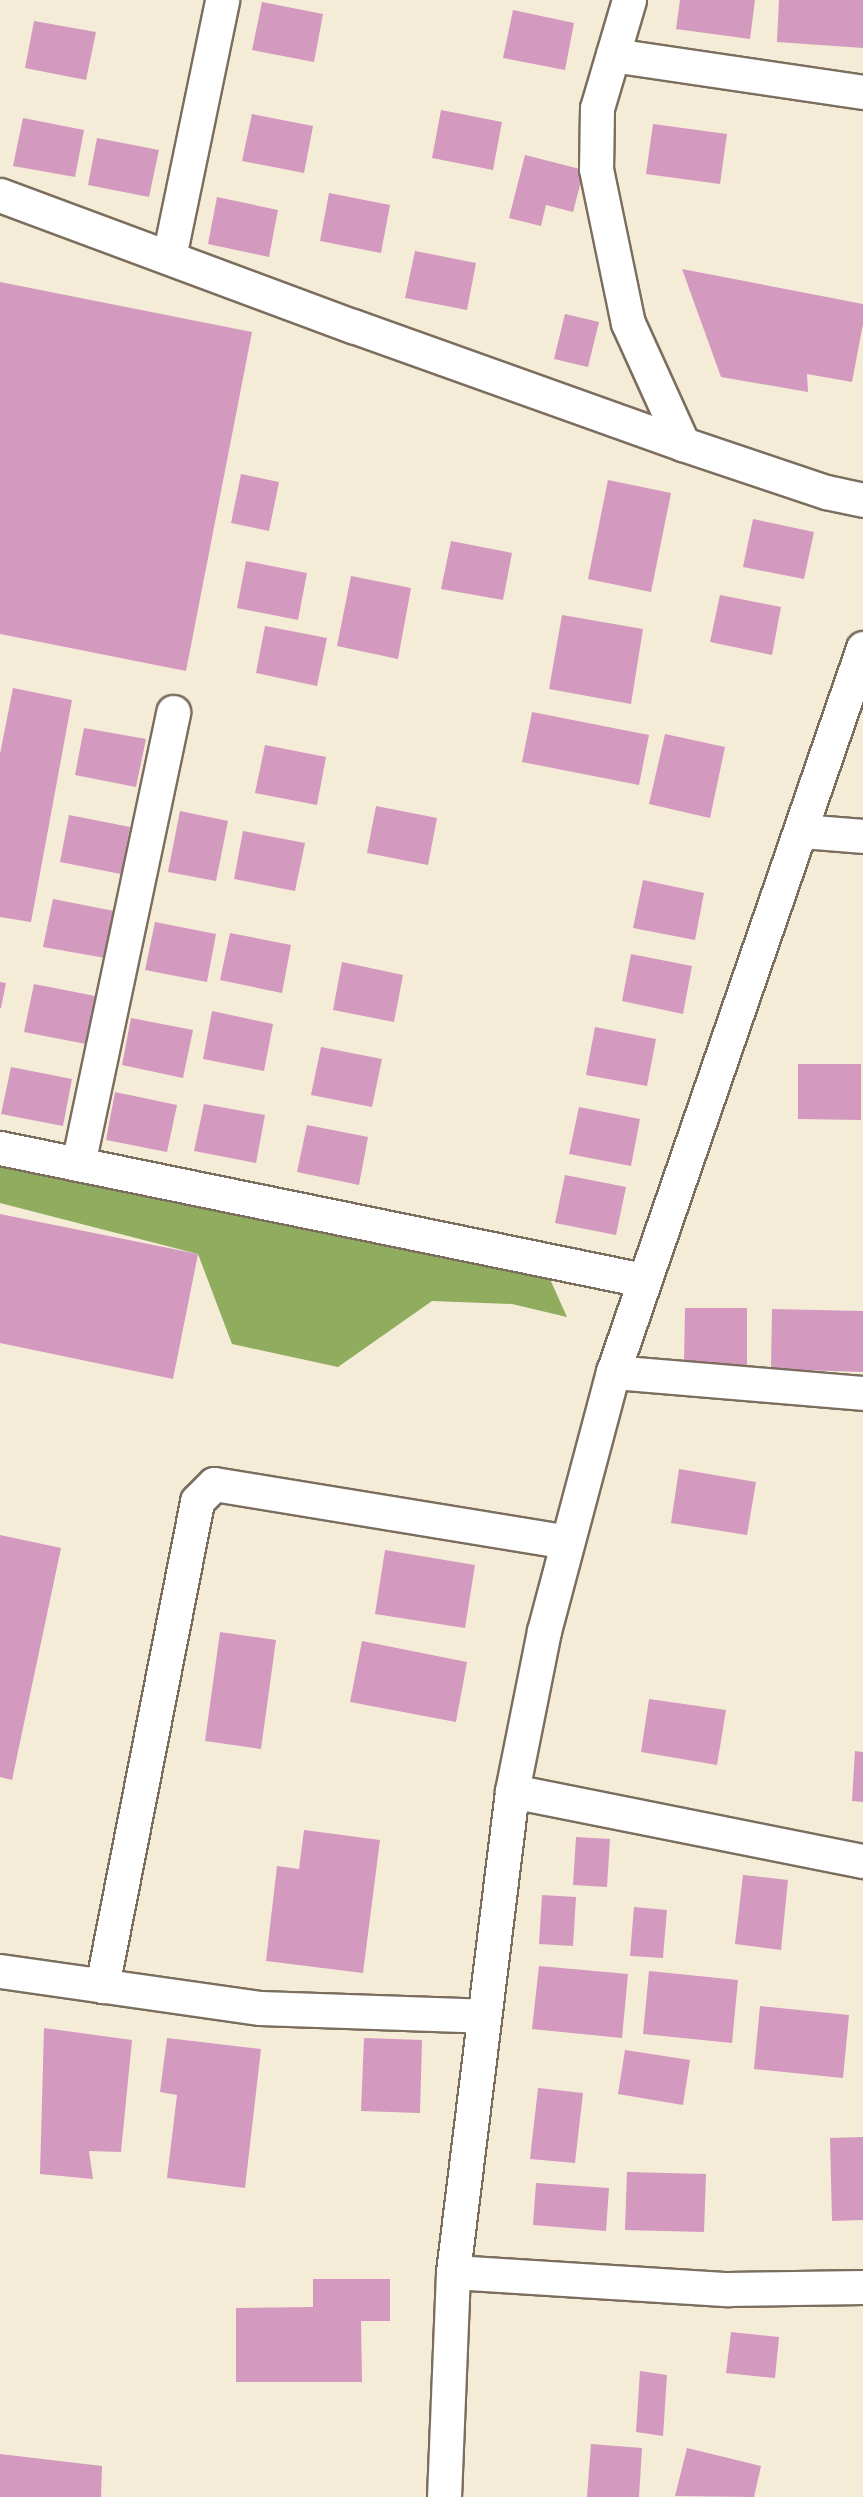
<!DOCTYPE html>
<html>
<head>
<meta charset="utf-8">
<style>
  body { margin:0 }
  #map { position:relative; width:863px; height:2497px; overflow:hidden; background:#f5ecd7; font-family:Pangolin,sans-serif }
  div>[style] { position:absolute }
  [style*='--x'] { left:calc(var(--x)*1px); top:calc(var(--y)*1px); width:calc(var(--w)*1px); rotate:calc(var(--a)*1deg) }
  .forest>* { inset:0; background:#90ac5f }
  .building>* { inset:0; background:#d399bf }
  .roads { filter:drop-shadow(2px 0 #7c6e5f) drop-shadow(-2px 0 #7c6e5f) drop-shadow(0 2px #7c6e5f) drop-shadow(0 -2px #7c6e5f) }
  .minor>* { height:33px; margin:-16.5px; padding:0 16.5px; transform-origin:16.5px; border-radius:16.5px; background:#fff }
  .tertiary>* { height:33px; margin:-16.5px; padding:0 16.5px; transform-origin:16.5px; border-radius:16.5px; background:#fff }
  span { translate:-50% -50%; white-space:nowrap; text-align:center; line-height:1.15; -webkit-text-stroke:4.5px #fbf7ec; paint-order:stroke }
</style>
</head>
<body>
<div id="map">
  <div class="forest">
    <div style="clip-path:polygon(0 1149px,549px 1277px,567px 1317px,512px 1304px,432px 1301px,338px 1367px,232px 1344px,198px 1254px,0 1203px)"></div>
  </div>
  <div class="building">
    <div style="clip-path:polygon(680px 0,755px 0,750px 39px,676px 29px)"></div>
    <div style="clip-path:polygon(779px 0,863px 0,863px 48px,777px 42px)"></div>
    <div style="clip-path:polygon(262px 2px,323px 14px,314px 62px,252px 50px)"></div>
    <div style="clip-path:polygon(513px 10px,574px 23px,565px 70px,503px 58px)"></div>
    <div style="clip-path:polygon(34px 21px,96px 32px,86px 80px,25px 68px)"></div>
    <div style="clip-path:polygon(441px 110px,502px 122px,493px 170px,432px 158px)"></div>
    <div style="clip-path:polygon(252px 114px,313px 126px,304px 173px,242px 161px)"></div>
    <div style="clip-path:polygon(23px 118px,84px 130px,75px 177px,13px 166px)"></div>
    <div style="clip-path:polygon(653px 124px,727px 134px,720px 184px,646px 174px)"></div>
    <div style="clip-path:polygon(97px 138px,159px 150px,149px 197px,88px 185px)"></div>
    <div style="clip-path:polygon(525px 155px,584px 170px,573px 212px,546px 205px,541px 226px,509px 218px)"></div>
    <div style="clip-path:polygon(329px 193px,390px 205px,381px 253px,320px 241px)"></div>
    <div style="clip-path:polygon(217px 197px,278px 210px,269px 257px,208px 244px)"></div>
    <div style="clip-path:polygon(415px 251px,476px 263px,467px 310px,405px 298px)"></div>
    <div style="clip-path:polygon(682px 269px,863px 304px,863px 324px,852px 382px,807px 374px,808px 392px,721px 377px)"></div>
    <div style="clip-path:polygon(0 282px,252px 332px,186px 671px,0 634px)"></div>
    <div style="clip-path:polygon(565px 314px,599px 322px,588px 367px,554px 359px)"></div>
    <div style="clip-path:polygon(241px 474px,279px 482px,269px 531px,231px 523px)"></div>
    <div style="clip-path:polygon(608px 480px,671px 493px,651px 592px,588px 579px)"></div>
    <div style="clip-path:polygon(753px 519px,814px 532px,804px 579px,743px 567px)"></div>
    <div style="clip-path:polygon(451px 541px,512px 553px,503px 600px,441px 589px)"></div>
    <div style="clip-path:polygon(246px 561px,307px 573px,298px 620px,237px 608px)"></div>
    <div style="clip-path:polygon(351px 576px,411px 588px,398px 659px,337px 646px)"></div>
    <div style="clip-path:polygon(720px 595px,781px 607px,772px 655px,710px 642px)"></div>
    <div style="clip-path:polygon(562px 615px,643px 629px,631px 704px,549px 689px)"></div>
    <div style="clip-path:polygon(265px 626px,327px 638px,317px 686px,256px 673px)"></div>
    <div style="clip-path:polygon(13px 688px,72px 700px,31px 922px,0 917px,0 754px)"></div>
    <div style="clip-path:polygon(532px 712px,649px 735px,639px 785px,522px 762px)"></div>
    <div style="clip-path:polygon(84px 728px,146px 739px,136px 787px,75px 775px)"></div>
    <div style="clip-path:polygon(665px 734px,725px 747px,710px 818px,649px 804px)"></div>
    <div style="clip-path:polygon(265px 745px,326px 757px,317px 805px,255px 793px)"></div>
    <div style="clip-path:polygon(376px 806px,437px 818px,428px 865px,367px 853px)"></div>
    <div style="clip-path:polygon(180px 811px,228px 821px,216px 881px,168px 872px)"></div>
    <div style="clip-path:polygon(69px 815px,130px 827px,121px 874px,60px 862px)"></div>
    <div style="clip-path:polygon(243px 831px,305px 843px,295px 891px,234px 879px)"></div>
    <div style="clip-path:polygon(643px 880px,704px 893px,695px 940px,633px 928px)"></div>
    <div style="clip-path:polygon(53px 899px,114px 911px,105px 958px,43px 947px)"></div>
    <div style="clip-path:polygon(155px 922px,216px 934px,207px 982px,145px 970px)"></div>
    <div style="clip-path:polygon(230px 933px,291px 945px,282px 993px,220px 980px)"></div>
    <div style="clip-path:polygon(631px 954px,692px 966px,683px 1014px,622px 1001px)"></div>
    <div style="clip-path:polygon(342px 962px,403px 975px,394px 1022px,333px 1010px)"></div>
    <div style="clip-path:polygon(0 982px,6px 983px,1px 1008px,0 1008px)"></div>
    <div style="clip-path:polygon(34px 984px,95px 996px,86px 1044px,24px 1032px)"></div>
    <div style="clip-path:polygon(212px 1011px,273px 1024px,264px 1071px,203px 1059px)"></div>
    <div style="clip-path:polygon(131px 1018px,193px 1030px,183px 1078px,122px 1065px)"></div>
    <div style="clip-path:polygon(595px 1027px,656px 1039px,647px 1086px,586px 1075px)"></div>
    <div style="clip-path:polygon(321px 1047px,382px 1059px,372px 1107px,311px 1095px)"></div>
    <div style="clip-path:polygon(798px 1064px,861px 1064px,861px 1120px,798px 1119px)"></div>
    <div style="clip-path:polygon(11px 1067px,72px 1079px,63px 1126px,1px 1114px)"></div>
    <div style="clip-path:polygon(115px 1092px,177px 1105px,167px 1152px,106px 1140px)"></div>
    <div style="clip-path:polygon(204px 1104px,265px 1115px,256px 1163px,194px 1151px)"></div>
    <div style="clip-path:polygon(579px 1107px,640px 1119px,631px 1166px,569px 1154px)"></div>
    <div style="clip-path:polygon(307px 1125px,368px 1137px,359px 1185px,297px 1172px)"></div>
    <div style="clip-path:polygon(565px 1175px,626px 1187px,616px 1235px,555px 1223px)"></div>
    <div style="clip-path:polygon(0 1214px,198px 1254px,173px 1379px,0 1343px)"></div>
    <div style="clip-path:polygon(685px 1308px,747px 1308px,747px 1365px,684px 1364px)"></div>
    <div style="clip-path:polygon(772px 1309px,863px 1311px,863px 1372px,771px 1369px)"></div>
    <div style="clip-path:polygon(679px 1469px,756px 1482px,747px 1535px,671px 1523px)"></div>
    <div style="clip-path:polygon(0 1535px,61px 1548px,12px 1780px,0 1777px)"></div>
    <div style="clip-path:polygon(385px 1550px,475px 1565px,465px 1628px,375px 1614px)"></div>
    <div style="clip-path:polygon(220px 1632px,276px 1640px,261px 1749px,205px 1741px)"></div>
    <div style="clip-path:polygon(362px 1641px,467px 1662px,456px 1722px,350px 1702px)"></div>
    <div style="clip-path:polygon(649px 1699px,726px 1710px,717px 1765px,641px 1752px)"></div>
    <div style="clip-path:polygon(855px 1751px,863px 1752px,863px 1802px,852px 1801px)"></div>
    <div style="clip-path:polygon(304px 1830px,380px 1840px,363px 1973px,266px 1961px,277px 1866px,299px 1869px)"></div>
    <div style="clip-path:polygon(576px 1837px,610px 1839px,607px 1887px,573px 1885px)"></div>
    <div style="clip-path:polygon(743px 1875px,788px 1880px,781px 1950px,735px 1944px)"></div>
    <div style="clip-path:polygon(542px 1895px,576px 1897px,573px 1946px,539px 1944px)"></div>
    <div style="clip-path:polygon(634px 1907px,667px 1910px,663px 1958px,630px 1956px)"></div>
    <div style="clip-path:polygon(539px 1966px,628px 1974px,622px 2038px,532px 2029px)"></div>
    <div style="clip-path:polygon(649px 1971px,738px 1980px,732px 2043px,643px 2034px)"></div>
    <div style="clip-path:polygon(760px 2006px,849px 2015px,843px 2078px,754px 2069px)"></div>
    <div style="clip-path:polygon(44px 2028px,132px 2040px,121px 2152px,89px 2151px,93px 2179px,40px 2174px)"></div>
    <div style="clip-path:polygon(167px 2038px,261px 2049px,245px 2188px,167px 2178px,177px 2095px,160px 2092px)"></div>
    <div style="clip-path:polygon(364px 2038px,422px 2040px,420px 2113px,361px 2111px)"></div>
    <div style="clip-path:polygon(625px 2050px,690px 2060px,683px 2105px,618px 2094px)"></div>
    <div style="clip-path:polygon(538px 2088px,583px 2093px,575px 2163px,530px 2159px)"></div>
    <div style="clip-path:polygon(863px 2137px,863px 2220px,832px 2221px,830px 2138px)"></div>
    <div style="clip-path:polygon(627px 2172px,706px 2174px,704px 2232px,625px 2230px)"></div>
    <div style="clip-path:polygon(536px 2183px,609px 2188px,606px 2231px,533px 2225px)"></div>
    <div style="clip-path:polygon(313px 2279px,390px 2279px,390px 2321px,361px 2321px,362px 2382px,236px 2382px,236px 2308px,313px 2307px)"></div>
    <div style="clip-path:polygon(731px 2332px,779px 2337px,775px 2378px,726px 2373px)"></div>
    <div style="clip-path:polygon(640px 2371px,667px 2375px,663px 2436px,636px 2432px)"></div>
    <div style="clip-path:polygon(591px 2444px,642px 2448px,639px 2497px,587px 2497px)"></div>
    <div style="clip-path:polygon(687px 2448px,761px 2466px,754px 2497px,675px 2496px)"></div>
    <div style="clip-path:polygon(0 2454px,102px 2466px,101px 2497px,0 2497px)"></div>
  </div>
  <div class="roads">
    <div class="minor">
      <div style="--x:629;--y:0;--w:113;--a:106.5"></div>
      <div style="--x:597;--y:108;--w:61;--a:90.9"></div>
      <div style="--x:596;--y:169;--w:157;--a:78.3"></div>
      <div style="--x:628;--y:323;--w:133;--a:65.6"></div>
      <div style="--x:613;--y:55;--w:253;--a:8.4"></div>
      <div style="--x:169;--y:257;--w:262;--a:-78.3"></div>
      <div style="--x:801;--y:831;--w:62;--a:4.6"></div>
      <div style="--x:0;--y:1148;--w:656;--a:11.6"></div>
      <div style="--x:78;--y:1164;--w:462;--a:-78.1"></div>
      <div style="--x:613;--y:1372;--w:251;--a:4.8"></div>
      <div style="--x:512;--y:1791;--w:358;--a:11.3"></div>
      <div style="--x:0;--y:1971;--w:263;--a:8.1"></div>
      <div style="--x:260;--y:2008;--w:224;--a:2"></div>
      <div style="--x:102;--y:1986;--w:494;--a:-78.9"></div>
      <div style="--x:197;--y:1501;--w:24;--a:-45"></div>
      <div style="--x:214;--y:1484;--w:358;--a:9.3"></div>
    </div>
    <div class="tertiary">
      <div style="--x:0;--y:195;--w:377;--a:20.4"></div>
      <div style="--x:353;--y:326;--w:350;--a:19.7"></div>
      <div style="--x:683;--y:444;--w:151;--a:18.6"></div>
      <div style="--x:826;--y:492;--w:38;--a:12"></div>
      <div style="--x:453;--y:2272;--w:275;--a:3.6"></div>
      <div style="--x:727;--y:2289;--w:136;--a:-0.8"></div>
      <div style="--x:444;--y:2497;--w:225;--a:-87.7"></div>
      <div style="--x:453;--y:2272;--w:485;--a:-83"></div>
      <div style="--x:512;--y:1791;--w:163;--a:-78.7"></div>
      <div style="--x:544;--y:1631;--w:268;--a:-75.1"></div>
      <div style="--x:613;--y:1372;--w:766;--a:-70.95"></div>
    </div>
  </div>
</div>
</body>
</html>
